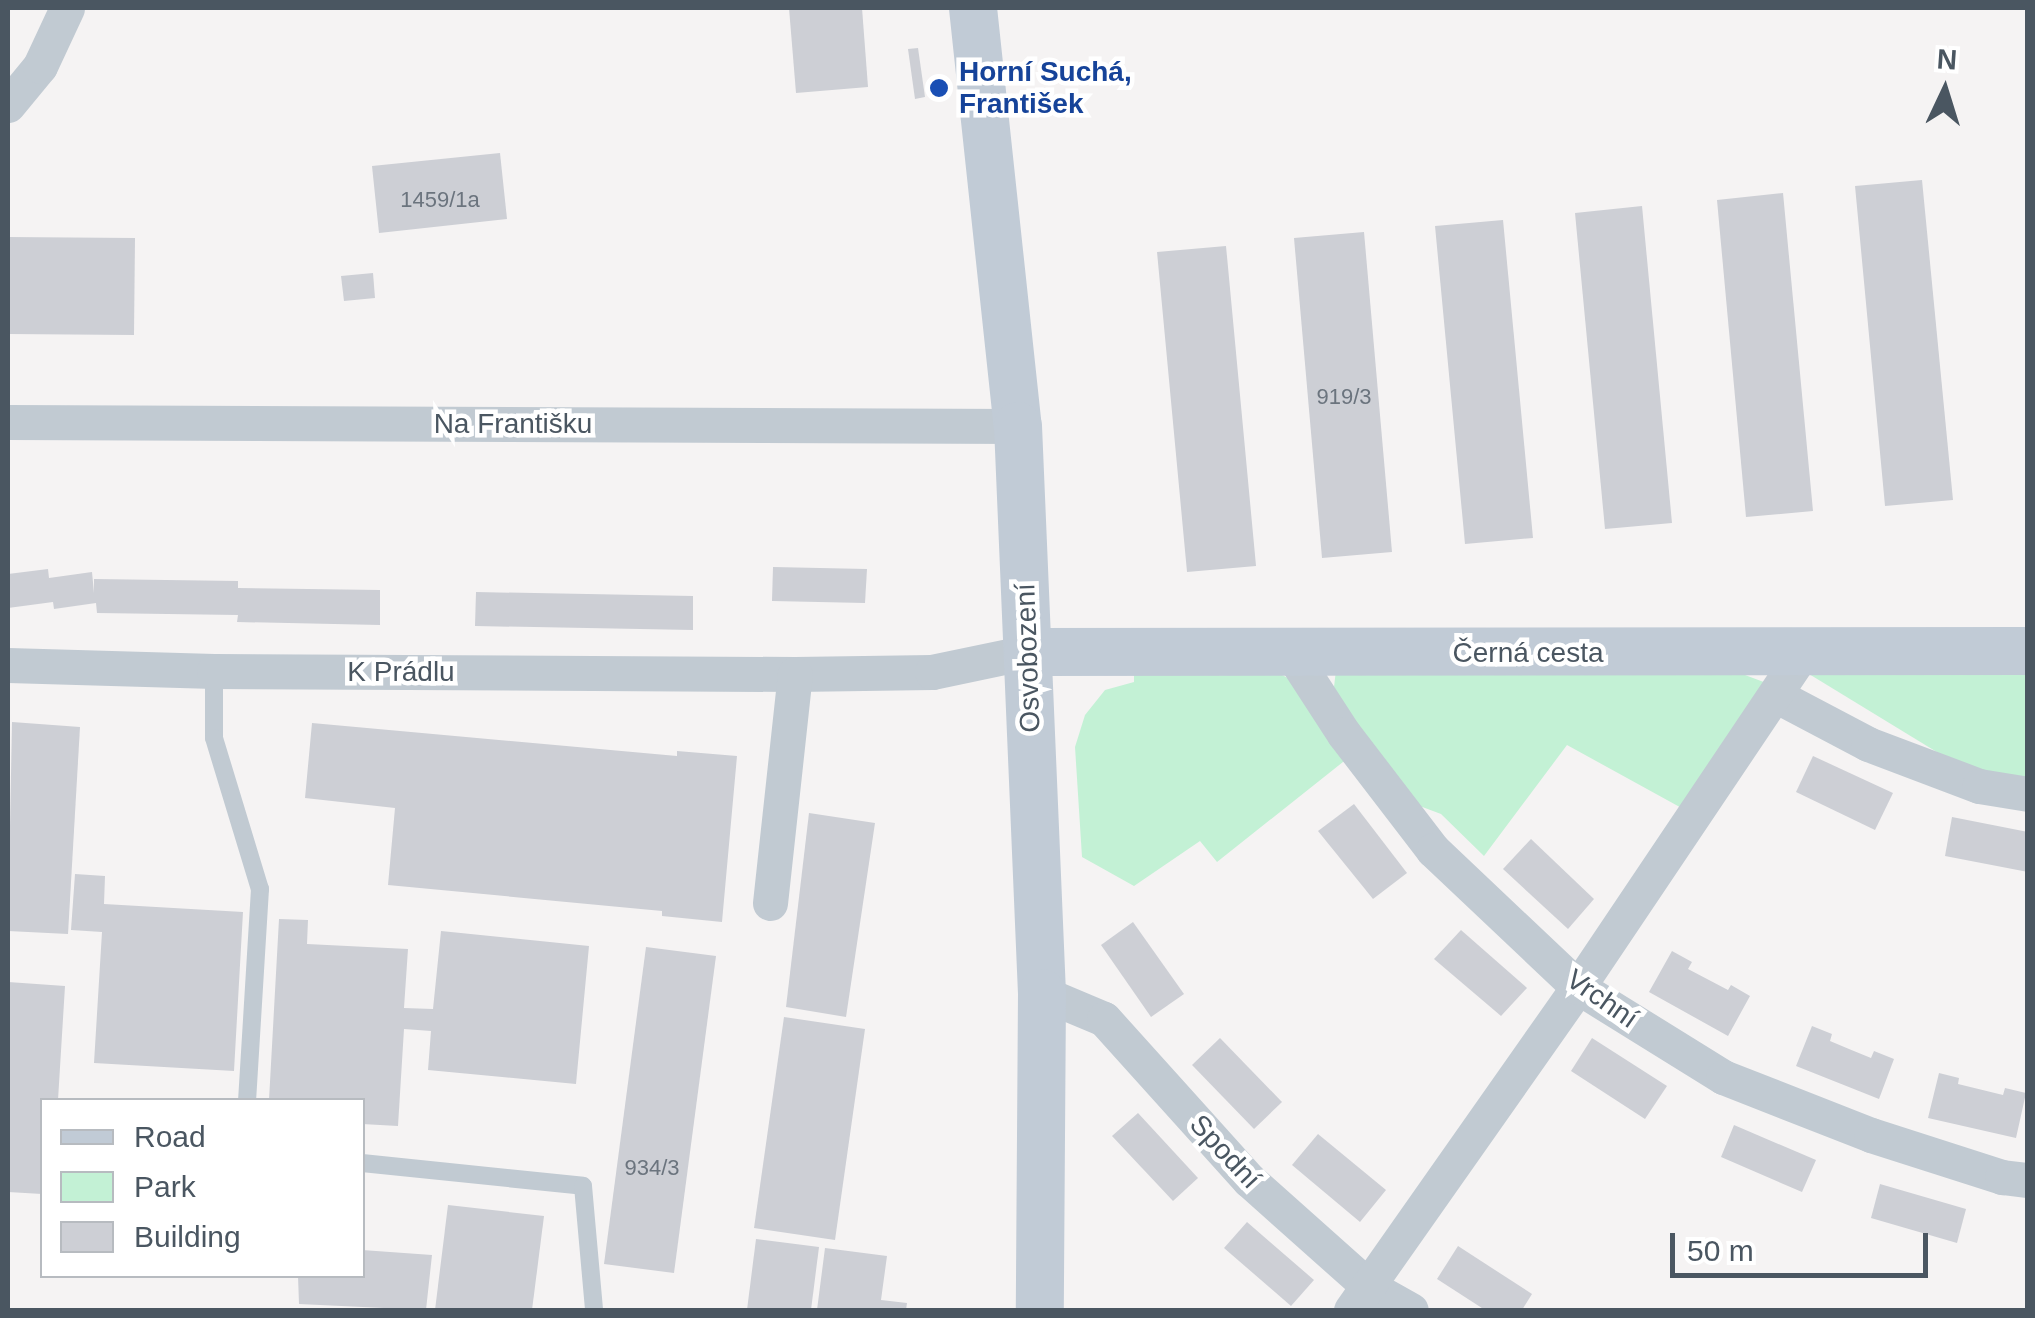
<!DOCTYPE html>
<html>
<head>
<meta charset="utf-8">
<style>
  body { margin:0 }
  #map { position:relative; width:2035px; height:1318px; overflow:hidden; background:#f5f3f3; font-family:Helvetica,sans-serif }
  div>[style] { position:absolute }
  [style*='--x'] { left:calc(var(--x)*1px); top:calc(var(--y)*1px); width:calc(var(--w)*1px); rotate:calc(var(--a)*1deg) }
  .green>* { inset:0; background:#c3f1d5 }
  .building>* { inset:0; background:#cdcfd5 }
  .lane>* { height:18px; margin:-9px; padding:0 9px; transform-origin:9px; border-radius:9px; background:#c1cad2 }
  .street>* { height:35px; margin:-17.5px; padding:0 17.5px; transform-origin:17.5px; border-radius:17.5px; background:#c1cad2 }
  .secondary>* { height:48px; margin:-24px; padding:0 24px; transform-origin:24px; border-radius:24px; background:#c1cbd6 }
  .dots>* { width:28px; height:28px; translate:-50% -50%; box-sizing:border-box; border:5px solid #fff; border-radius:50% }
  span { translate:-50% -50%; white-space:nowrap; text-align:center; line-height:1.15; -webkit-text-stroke:9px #fff; paint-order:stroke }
  .number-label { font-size:22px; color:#6b747e }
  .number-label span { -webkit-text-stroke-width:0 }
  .transit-label { font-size:28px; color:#164399; font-weight:700 }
  .left { translate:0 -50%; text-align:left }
  .street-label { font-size:28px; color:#4a5661 }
  .frame { position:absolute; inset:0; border:10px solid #4a5661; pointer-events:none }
  .legend { position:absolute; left:40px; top:1098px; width:325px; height:180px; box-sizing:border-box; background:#fff; border:2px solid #b7bbc0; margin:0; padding:12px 18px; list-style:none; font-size:30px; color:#4a5661 }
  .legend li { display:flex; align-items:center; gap:20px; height:50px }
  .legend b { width:50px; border:2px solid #b7bbc0 }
  .north { position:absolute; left:1895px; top:40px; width:100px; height:100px; -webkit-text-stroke:8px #fff; paint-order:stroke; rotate:4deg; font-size:28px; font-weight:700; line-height:40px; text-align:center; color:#4a5661 }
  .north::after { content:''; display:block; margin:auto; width:35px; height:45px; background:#4a5661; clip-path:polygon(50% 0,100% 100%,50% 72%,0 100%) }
  .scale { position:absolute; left:1670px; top:1233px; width:258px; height:45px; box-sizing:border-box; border:5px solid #4a5661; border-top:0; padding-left:12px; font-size:30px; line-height:35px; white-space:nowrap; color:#4a5661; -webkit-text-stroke:8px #fff; paint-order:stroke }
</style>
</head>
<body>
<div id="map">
  <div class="green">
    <div style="clip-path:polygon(1729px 669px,1769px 684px,1687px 811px,1567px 745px,1484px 856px,1441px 814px,1417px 805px,1338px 705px,1334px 687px,1336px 670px)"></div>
    <div style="clip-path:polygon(1809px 674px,2027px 674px,2027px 779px,1963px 768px)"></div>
    <div style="clip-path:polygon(1134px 675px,1282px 675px,1290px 679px,1348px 758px,1217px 862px,1200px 841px,1134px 886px,1082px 857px,1075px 747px,1085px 715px,1105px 690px,1134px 682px)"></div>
  </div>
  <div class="building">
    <div style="clip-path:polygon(789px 8px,862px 8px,868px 87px,796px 93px)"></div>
    <div style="clip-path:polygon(918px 48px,925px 97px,915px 99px,908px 49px)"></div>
    <div style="clip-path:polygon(500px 153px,507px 219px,379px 233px,372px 166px)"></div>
    <div style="clip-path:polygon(1922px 180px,1953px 500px,1885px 506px,1855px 186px)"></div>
    <div style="clip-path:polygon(1783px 193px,1813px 511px,1746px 517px,1717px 200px)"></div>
    <div style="clip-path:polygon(1642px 206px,1672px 523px,1605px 529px,1575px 213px)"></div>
    <div style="clip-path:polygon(1503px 220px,1533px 538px,1465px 544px,1435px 226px)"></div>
    <div style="clip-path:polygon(1364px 232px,1392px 552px,1322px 558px,1294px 238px)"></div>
    <div style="clip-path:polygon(8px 237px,135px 238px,134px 335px,8px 334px)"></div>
    <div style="clip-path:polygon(1226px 246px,1256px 566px,1187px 572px,1157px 252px)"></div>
    <div style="clip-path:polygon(373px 273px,375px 298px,344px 301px,341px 276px)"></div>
    <div style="clip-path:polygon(773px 567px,867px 569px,865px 603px,772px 601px)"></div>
    <div style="clip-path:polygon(48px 569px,49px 578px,92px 572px,94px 593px,94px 579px,238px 581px,238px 588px,380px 590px,380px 625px,237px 622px,238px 615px,97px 613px,96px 603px,54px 609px,53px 602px,8px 608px,8px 574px)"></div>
    <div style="clip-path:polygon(476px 592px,693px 596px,693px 630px,475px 626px)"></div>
    <div style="clip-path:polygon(12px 722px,80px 727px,68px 934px,8px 931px)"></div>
    <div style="clip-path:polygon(312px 723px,677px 756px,677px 751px,737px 756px,722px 922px,662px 916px,662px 911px,388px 885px,395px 808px,305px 798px)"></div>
    <div style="clip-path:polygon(1813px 756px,1893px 793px,1875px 830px,1796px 792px)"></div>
    <div style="clip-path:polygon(1354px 804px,1407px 873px,1373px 899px,1318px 831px)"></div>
    <div style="clip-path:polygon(809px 813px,875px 823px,846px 1017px,786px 1007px)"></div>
    <div style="clip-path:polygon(1952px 817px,2028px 832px,2028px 872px,1945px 856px)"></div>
    <div style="clip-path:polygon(1531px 839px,1594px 899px,1568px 929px,1503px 869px)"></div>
    <div style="clip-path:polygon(75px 874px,105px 876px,104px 904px,243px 912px,234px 1071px,94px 1063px,102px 932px,71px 930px)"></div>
    <div style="clip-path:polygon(279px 919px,308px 920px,307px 944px,408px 949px,404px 1008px,433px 1009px,441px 931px,589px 946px,576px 1084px,428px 1070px,431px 1031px,404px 1029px,398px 1126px,362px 1124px,362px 1100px,269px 1100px)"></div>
    <div style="clip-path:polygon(1133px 922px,1184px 994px,1151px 1017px,1101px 945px)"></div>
    <div style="clip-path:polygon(1461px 930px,1527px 988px,1501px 1016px,1434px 959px)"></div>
    <div style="clip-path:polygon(646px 947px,716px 956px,674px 1273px,604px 1264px)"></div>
    <div style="clip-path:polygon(1672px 951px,1692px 962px,1688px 969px,1728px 990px,1731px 985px,1750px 996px,1728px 1036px,1649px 992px)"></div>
    <div style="clip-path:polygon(8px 982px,65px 986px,58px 1100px,42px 1100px,42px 1194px,8px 1192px)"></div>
    <div style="clip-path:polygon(784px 1017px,865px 1029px,835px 1240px,754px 1228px)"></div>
    <div style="clip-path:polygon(1812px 1026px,1832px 1034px,1830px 1041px,1849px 1049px,1871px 1058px,1874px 1051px,1894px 1059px,1879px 1099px,1796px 1066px)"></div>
    <div style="clip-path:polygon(1220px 1038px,1282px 1102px,1254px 1129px,1192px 1065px)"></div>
    <div style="clip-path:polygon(1592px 1038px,1667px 1086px,1645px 1119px,1571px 1071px)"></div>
    <div style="clip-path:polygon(1939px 1073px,1959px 1078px,1958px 1084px,2003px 1095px,2005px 1088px,2026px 1093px,2016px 1138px,1928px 1118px)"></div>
    <div style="clip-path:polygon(1138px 1113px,1198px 1178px,1173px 1201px,1112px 1136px)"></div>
    <div style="clip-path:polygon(1734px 1125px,1816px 1160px,1802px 1192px,1721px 1157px)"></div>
    <div style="clip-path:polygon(1318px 1134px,1386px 1190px,1360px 1222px,1292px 1165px)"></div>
    <div style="clip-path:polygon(1880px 1184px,1966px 1209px,1957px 1243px,1871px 1218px)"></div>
    <div style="clip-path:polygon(448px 1205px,544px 1216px,532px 1310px,435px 1310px)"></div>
    <div style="clip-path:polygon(1247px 1222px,1314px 1280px,1291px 1306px,1224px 1248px)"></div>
    <div style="clip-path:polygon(756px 1239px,819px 1247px,811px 1310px,747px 1310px)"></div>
    <div style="clip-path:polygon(1458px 1246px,1532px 1294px,1522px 1310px,1485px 1310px,1437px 1279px)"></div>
    <div style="clip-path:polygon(825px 1248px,887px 1256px,881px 1300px,907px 1303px,906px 1310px,817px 1310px)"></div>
    <div style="clip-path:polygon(362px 1250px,432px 1255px,426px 1310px,299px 1304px,298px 1276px,362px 1276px)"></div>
  </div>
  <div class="lane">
    <div style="--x:214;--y:671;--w:67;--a:90"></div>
    <div style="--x:214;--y:738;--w:158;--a:73.1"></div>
    <div style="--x:260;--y:889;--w:211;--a:93.5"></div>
    <div style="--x:362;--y:1163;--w:222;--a:5.9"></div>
    <div style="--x:583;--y:1186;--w:124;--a:84.9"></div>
  </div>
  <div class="street">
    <div style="--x:8;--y:105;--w:50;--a:-50.6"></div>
    <div style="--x:40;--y:66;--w:64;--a:-65"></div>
    <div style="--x:8;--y:422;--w:1010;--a:0.23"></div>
    <div style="--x:1292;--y:654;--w:95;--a:57"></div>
    <div style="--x:1344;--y:734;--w:146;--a:52.5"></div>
    <div style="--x:1433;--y:850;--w:199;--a:43.4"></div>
    <div style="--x:1578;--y:987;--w:171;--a:31.8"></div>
    <div style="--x:1723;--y:1077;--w:159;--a:21.4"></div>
    <div style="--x:1871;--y:1135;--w:138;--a:17.8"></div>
    <div style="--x:2002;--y:1177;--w:26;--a:7"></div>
    <div style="--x:8;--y:665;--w:206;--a:1.7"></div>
    <div style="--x:214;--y:671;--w:581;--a:0.3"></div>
    <div style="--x:795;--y:674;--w:137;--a:-0.8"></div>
    <div style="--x:932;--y:672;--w:98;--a:-11.8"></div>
    <div style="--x:1777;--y:696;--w:103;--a:27.8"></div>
    <div style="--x:1868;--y:744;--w:119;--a:20.7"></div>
    <div style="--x:1979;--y:786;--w:50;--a:9.3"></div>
    <div style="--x:770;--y:903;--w:230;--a:-83.8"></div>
    <div style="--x:1042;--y:993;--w:67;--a:22.8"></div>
    <div style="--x:1104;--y:1019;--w:217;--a:48"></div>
    <div style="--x:1249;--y:1180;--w:159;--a:41.7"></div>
    <div style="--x:1368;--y:1286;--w:49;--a:29.2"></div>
    <div style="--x:1351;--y:1310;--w:395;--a:-54.9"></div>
    <div style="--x:1578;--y:987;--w:405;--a:-56.1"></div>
  </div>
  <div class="secondary">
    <div style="--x:973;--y:8;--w:420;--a:83.9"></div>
    <div style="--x:1018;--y:426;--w:568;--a:87.58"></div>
    <div style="--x:1042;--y:993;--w:317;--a:90.4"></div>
    <div style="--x:1028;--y:652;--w:1000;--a:-0.06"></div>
  </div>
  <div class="dots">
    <div style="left:939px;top:88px;background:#1a4fb4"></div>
  </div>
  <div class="number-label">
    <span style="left:440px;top:200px">1459/1a</span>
    <span style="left:1344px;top:397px">919/3</span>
    <span style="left:652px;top:1168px">934/3</span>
  </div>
  <div class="transit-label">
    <span class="left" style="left:959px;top:88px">Horní Suchá,<br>František</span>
  </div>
  <div class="street-label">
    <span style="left:513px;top:424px">Na Františku</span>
    <span style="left:1528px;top:653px">Černá cesta</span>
    <span style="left:1028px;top:658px;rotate:-92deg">Osvobození</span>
    <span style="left:401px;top:672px">K Prádlu</span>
    <span style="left:1602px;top:999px;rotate:35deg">Vrchní</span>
    <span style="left:1225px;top:1152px;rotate:47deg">Spodní</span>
  </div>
  <div class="frame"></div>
  <ul class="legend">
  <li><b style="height:12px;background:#c1cbd6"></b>Road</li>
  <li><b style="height:28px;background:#c3f1d5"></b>Park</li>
  <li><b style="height:28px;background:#cdcfd5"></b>Building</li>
  </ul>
  <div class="north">N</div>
  <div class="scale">50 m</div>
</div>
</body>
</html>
